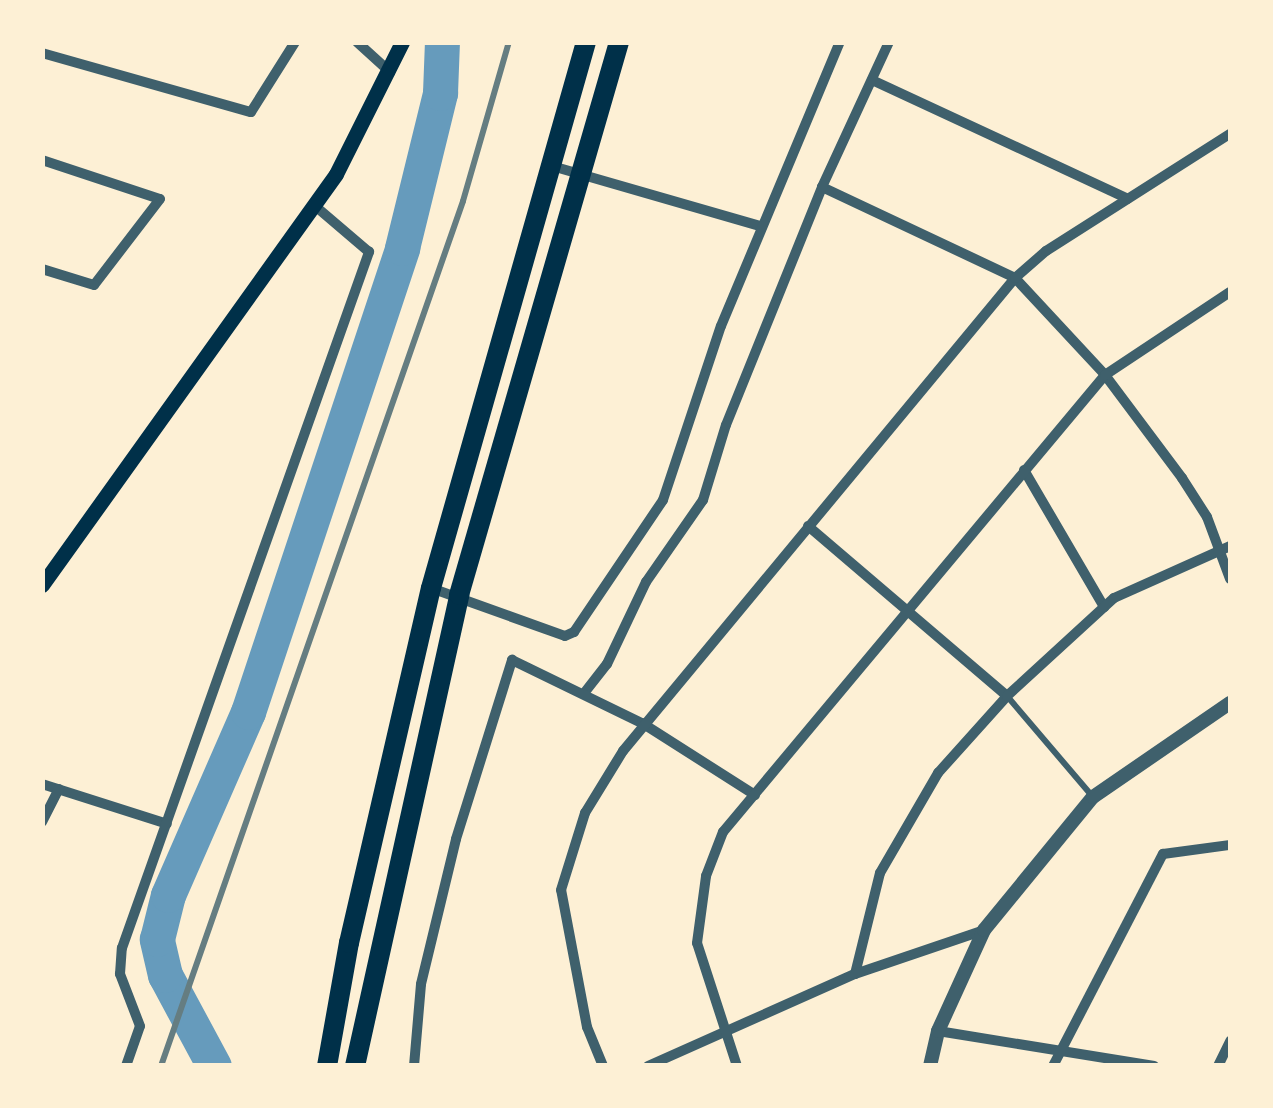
<!DOCTYPE html>
<html>
<head>
<meta charset="utf-8">
<style>
  body { margin:0 }
  #map { position:relative; width:1273px; height:1108px; overflow:hidden; background:#fdf0d5; font-family:"Titillium Web",sans-serif }
  div>[style] { position:absolute }
  [style*='--x'] { left:calc(var(--x)*1px); top:calc(var(--y)*1px); width:calc(var(--w)*1px); rotate:calc(var(--a)*1deg) }
  .river>* { height:35px; margin:-17.5px; padding:0 17.5px; transform-origin:17.5px; border-radius:17.5px; background:#669bbc }
  .service>* { height:6px; margin:-3px; padding:0 3px; transform-origin:3px; border-radius:3px; background:#3f606c }
  .minor>* { height:10px; margin:-5px; padding:0 5px; transform-origin:5px; border-radius:5px; background:#3f606c }
  .tertiary>* { height:14px; margin:-7px; padding:0 7px; transform-origin:7px; border-radius:7px; background:#3f606c }
  .secondary>* { height:15px; margin:-7.5px; padding:0 7.5px; transform-origin:7.5px; border-radius:7.5px; background:#003049 }
  .trunk>* { height:20px; margin:-10px; padding:0 10px; transform-origin:10px; border-radius:10px; background:#003049 }
  .rail>* { height:6px; margin:-3px; padding:0 3px; transform-origin:3px; border-radius:3px; background:#657d81 }
  span { translate:-50% -50%; white-space:nowrap; text-align:center; line-height:1.15; -webkit-text-stroke:9px #fdf0d5; paint-order:stroke }
  .frame { position:absolute; inset:0; border:45px solid #fdf0d5; pointer-events:none }
</style>
</head>
<body>
<div id="map">
  <div class="river">
    <div style="--x:214;--y:1066;--w:103;--a:-118.3"></div>
    <div style="--x:165;--y:975;--w:37;--a:-103"></div>
    <div style="--x:157;--y:939;--w:45;--a:-76"></div>
    <div style="--x:168;--y:895;--w:200;--a:-66.4"></div>
    <div style="--x:248;--y:712;--w:489;--a:-71.6"></div>
    <div style="--x:402;--y:248;--w:160;--a:-76.2"></div>
    <div style="--x:440;--y:93;--w:51;--a:-87.8"></div>
  </div>
  <div class="service">
    <div style="--x:1007;--y:696;--w:133;--a:49.6"></div>
  </div>
  <div class="minor">
    <div style="--x:357;--y:42;--w:45;--a:42.3"></div>
    <div style="--x:42;--y:53;--w:217;--a:15.8"></div>
    <div style="--x:251;--y:112;--w:83;--a:-57.8"></div>
    <div style="--x:872;--y:80;--w:282;--a:24.9"></div>
    <div style="--x:42;--y:160;--w:124;--a:18.3"></div>
    <div style="--x:160;--y:199;--w:108;--a:127.5"></div>
    <div style="--x:94;--y:285;--w:54;--a:-162.9"></div>
    <div style="--x:552;--y:166;--w:216;--a:16.1"></div>
    <div style="--x:822;--y:187;--w:213;--a:25.2"></div>
    <div style="--x:1015;--y:278;--w:132;--a:47.1"></div>
    <div style="--x:1105;--y:375;--w:129;--a:53.2"></div>
    <div style="--x:1182;--y:478;--w:46;--a:57.3"></div>
    <div style="--x:1207;--y:517;--w:66;--a:69.6"></div>
    <div style="--x:1024;--y:470;--w:159;--a:59.7"></div>
    <div style="--x:808;--y:526;--w:262;--a:40.5"></div>
    <div style="--x:431;--y:588;--w:142;--a:19.7"></div>
    <div style="--x:565;--y:636;--w:10;--a:-24"></div>
    <div style="--x:574;--y:632;--w:159;--a:-56"></div>
    <div style="--x:663;--y:500;--w:183;--a:-71.6"></div>
    <div style="--x:721;--y:326;--w:308;--a:-67.3"></div>
    <div style="--x:585;--y:692;--w:36;--a:-52"></div>
    <div style="--x:607;--y:664;--w:91;--a:-64.6"></div>
    <div style="--x:646;--y:582;--w:100;--a:-55.2"></div>
    <div style="--x:703;--y:500;--w:78;--a:-73"></div>
    <div style="--x:726;--y:425;--w:257;--a:-68"></div>
    <div style="--x:822;--y:187;--w:160;--a:-65.2"></div>
    <div style="--x:42;--y:784;--w:131;--a:17.7"></div>
    <div style="--x:42;--y:822;--w:37;--a:-63"></div>
    <div style="--x:855;--y:974;--w:104;--a:-76.1"></div>
    <div style="--x:880;--y:873;--w:116;--a:-59.9"></div>
    <div style="--x:938;--y:773;--w:103;--a:-48.1"></div>
    <div style="--x:1007;--y:696;--w:145;--a:-42.5"></div>
    <div style="--x:1114;--y:598;--w:127;--a:-24.1"></div>
    <div style="--x:938;--y:1031;--w:219;--a:9.2"></div>
    <div style="--x:126;--y:1066;--w:42;--a:-70.7"></div>
    <div style="--x:140;--y:1026;--w:56;--a:-111"></div>
    <div style="--x:120;--y:974;--w:26;--a:-86"></div>
    <div style="--x:122;--y:948;--w:739;--a:-70.46"></div>
    <div style="--x:369;--y:252;--w:72;--a:-139.5"></div>
    <div style="--x:414;--y:1066;--w:82;--a:-85.1"></div>
    <div style="--x:421;--y:984;--w:149;--a:-76.4"></div>
    <div style="--x:456;--y:839;--w:188;--a:-72.6"></div>
    <div style="--x:512;--y:660;--w:144;--a:25.9"></div>
    <div style="--x:642;--y:723;--w:134;--a:32.5"></div>
    <div style="--x:603;--y:1066;--w:42;--a:-112.3"></div>
    <div style="--x:587;--y:1027;--w:139;--a:-100.7"></div>
    <div style="--x:561;--y:890;--w:81;--a:-72.7"></div>
    <div style="--x:585;--y:813;--w:73;--a:-58.5"></div>
    <div style="--x:623;--y:751;--w:614;--a:-50.35"></div>
    <div style="--x:1015;--y:278;--w:41;--a:-41.1"></div>
    <div style="--x:1046;--y:251;--w:218;--a:-32.5"></div>
    <div style="--x:648;--y:1066;--w:227;--a:-24"></div>
    <div style="--x:855;--y:974;--w:136;--a:-18.8"></div>
    <div style="--x:737;--y:1066;--w:129;--a:-108"></div>
    <div style="--x:697;--y:943;--w:68;--a:-82.3"></div>
    <div style="--x:706;--y:876;--w:47;--a:-68.9"></div>
    <div style="--x:723;--y:832;--w:596;--a:-50.11"></div>
    <div style="--x:1105;--y:375;--w:150;--a:-33.6"></div>
    <div style="--x:1053;--y:1066;--w:239;--a:-62.6"></div>
    <div style="--x:1163;--y:854;--w:68;--a:-7.7"></div>
    <div style="--x:1218;--y:1066;--w:28;--a:-64"></div>
  </div>
  <div class="tertiary">
    <div style="--x:930;--y:1066;--w:36;--a:-77"></div>
    <div style="--x:938;--y:1031;--w:111;--a:-65.5"></div>
    <div style="--x:984;--y:930;--w:172;--a:-50.7"></div>
    <div style="--x:1093;--y:797;--w:166;--a:-34.5"></div>
  </div>
  <div class="secondary">
    <div style="--x:42;--y:585;--w:505;--a:-54.42"></div>
    <div style="--x:336;--y:174;--w:148;--a:-63.4"></div>
  </div>
  <div class="trunk">
    <div style="--x:327;--y:1066;--w:125;--a:-79.9"></div>
    <div style="--x:349;--y:943;--w:364;--a:-77"></div>
    <div style="--x:431;--y:588;--w:568;--a:-74.15"></div>
    <div style="--x:355;--y:1066;--w:482;--a:-77.5"></div>
    <div style="--x:459;--y:595;--w:576;--a:-73.86"></div>
  </div>
  <div class="rail">
    <div style="--x:161;--y:1066;--w:916;--a:-70.75"></div>
    <div style="--x:463;--y:201;--w:166;--a:-73.9"></div>
  </div>
  <div class="frame"></div>
</div>
</body>
</html>
